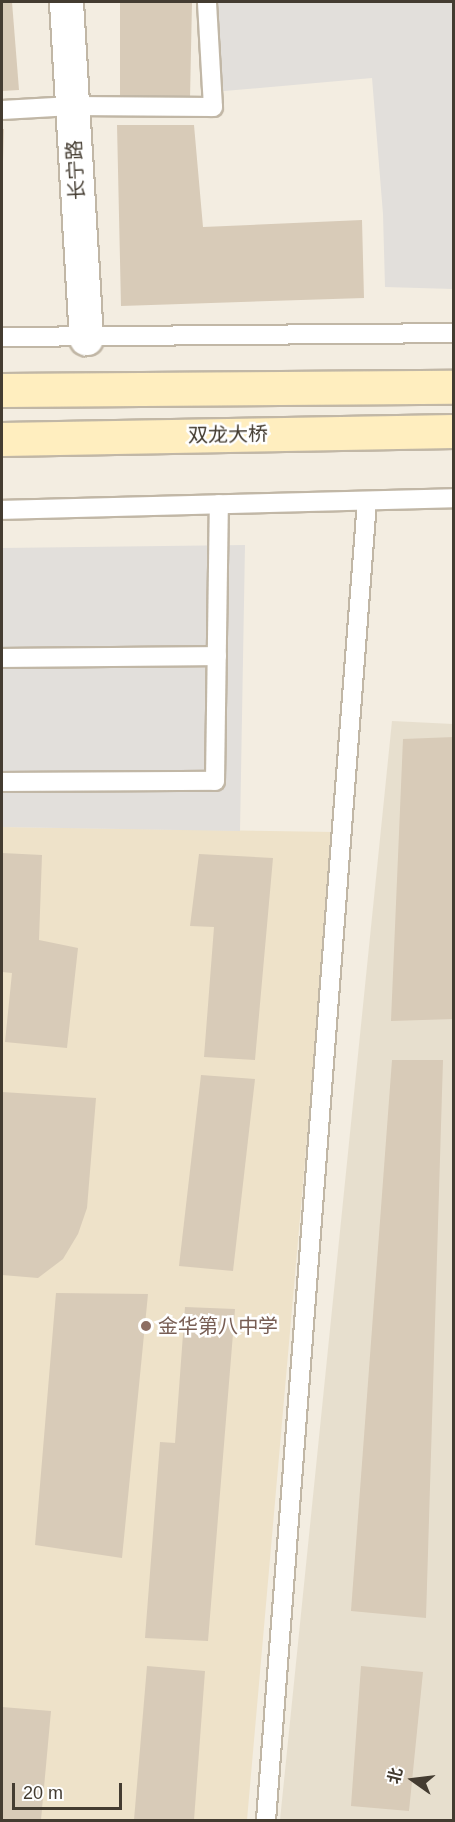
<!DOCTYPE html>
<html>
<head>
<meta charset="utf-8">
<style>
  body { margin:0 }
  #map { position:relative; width:455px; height:1822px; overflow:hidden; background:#f3ede1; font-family:Helvetica,"Noto Sans SC",sans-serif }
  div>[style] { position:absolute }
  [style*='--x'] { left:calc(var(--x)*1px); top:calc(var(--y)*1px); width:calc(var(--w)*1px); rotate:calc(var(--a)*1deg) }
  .residential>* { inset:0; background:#e7dfce }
  .education>* { inset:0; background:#eee2c9 }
  .parking>* { inset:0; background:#e2dfdb }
  .building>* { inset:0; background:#d8cbb8 }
  .roads { filter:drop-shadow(2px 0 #c1b7a6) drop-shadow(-2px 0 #c1b7a6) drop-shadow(0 2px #c1b7a6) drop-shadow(0 -2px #c1b7a6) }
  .lane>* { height:18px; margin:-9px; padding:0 9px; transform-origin:9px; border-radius:9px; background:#fff }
  .street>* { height:33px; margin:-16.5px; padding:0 16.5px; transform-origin:16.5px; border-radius:16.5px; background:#fff }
  .secondary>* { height:33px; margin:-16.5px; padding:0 16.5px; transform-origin:16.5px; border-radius:16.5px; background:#ffeebf }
  .dots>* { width:16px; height:16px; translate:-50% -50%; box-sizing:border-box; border:3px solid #fff; border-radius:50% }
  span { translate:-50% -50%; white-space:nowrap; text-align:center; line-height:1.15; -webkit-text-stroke:5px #fff; paint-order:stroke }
  .street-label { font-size:20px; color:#443c31 }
  .education-label { font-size:20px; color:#785e54 }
  .left { translate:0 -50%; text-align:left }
  .frame { position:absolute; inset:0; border:3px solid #443c31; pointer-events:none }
  .north { position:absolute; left:383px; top:1750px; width:60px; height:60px; -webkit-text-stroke:4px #fff; paint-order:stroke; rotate:284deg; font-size:16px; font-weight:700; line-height:24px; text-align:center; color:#443c31 }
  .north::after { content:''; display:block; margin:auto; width:21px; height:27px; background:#443c31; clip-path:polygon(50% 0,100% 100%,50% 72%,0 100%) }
  .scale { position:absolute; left:12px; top:1783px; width:110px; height:27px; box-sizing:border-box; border:3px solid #443c31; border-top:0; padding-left:8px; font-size:18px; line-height:21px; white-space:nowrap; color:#443c31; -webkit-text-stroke:4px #fff; paint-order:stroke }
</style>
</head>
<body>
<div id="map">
  <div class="residential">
    <div style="clip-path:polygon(392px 721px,453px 724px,453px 1820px,280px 1820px)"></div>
  </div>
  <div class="education">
    <div style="clip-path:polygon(2px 827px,334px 832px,247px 1820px,2px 1820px)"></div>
  </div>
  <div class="parking">
    <div style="clip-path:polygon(214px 2px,453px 2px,453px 289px,385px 287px,383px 214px,372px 78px,213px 92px)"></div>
    <div style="clip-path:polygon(245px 545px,240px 831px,2px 827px,2px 548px)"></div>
  </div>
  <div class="building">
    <div style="clip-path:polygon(2px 2px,12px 2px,19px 90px,2px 91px)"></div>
    <div style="clip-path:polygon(120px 2px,192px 2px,190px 98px,120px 98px)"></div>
    <div style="clip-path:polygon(117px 125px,194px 125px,203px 227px,362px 220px,364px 298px,121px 306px)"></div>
    <div style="clip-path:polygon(2px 129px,4px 129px,3px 162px,2px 162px)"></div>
    <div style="clip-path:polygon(454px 737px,454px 1019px,391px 1021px,403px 739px)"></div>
    <div style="clip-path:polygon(2px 853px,42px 855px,39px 940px,78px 948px,67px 1048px,5px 1042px,12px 973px,2px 972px)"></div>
    <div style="clip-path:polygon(199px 854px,273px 858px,255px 1060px,204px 1057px,214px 927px,190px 926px)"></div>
    <div style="clip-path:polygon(392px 1060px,443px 1060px,426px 1618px,351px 1611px)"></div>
    <div style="clip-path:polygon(201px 1075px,255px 1079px,233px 1271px,179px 1266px)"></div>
    <div style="clip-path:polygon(2px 1092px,96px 1098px,87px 1208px,78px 1234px,63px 1259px,38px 1278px,2px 1275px)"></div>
    <div style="clip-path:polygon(56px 1293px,148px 1294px,122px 1558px,35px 1545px)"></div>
    <div style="clip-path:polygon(185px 1307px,235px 1309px,208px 1641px,145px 1638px,160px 1442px,175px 1443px)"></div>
    <div style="clip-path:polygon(147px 1666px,205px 1671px,194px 1820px,134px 1820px)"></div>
    <div style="clip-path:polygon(361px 1666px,423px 1672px,409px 1811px,351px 1806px)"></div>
    <div style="clip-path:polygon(2px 1707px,51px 1711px,41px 1820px,2px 1820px)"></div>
  </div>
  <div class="roads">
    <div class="lane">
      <div style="--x:2;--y:110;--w:70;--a:-3.3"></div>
      <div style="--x:72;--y:106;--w:141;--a:0.4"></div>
      <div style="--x:213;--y:107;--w:105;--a:-93.3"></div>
      <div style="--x:2;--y:337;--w:452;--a:-0.5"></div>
      <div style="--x:2;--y:510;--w:452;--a:-1.5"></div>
      <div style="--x:2;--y:658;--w:215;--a:-0.5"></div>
      <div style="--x:2;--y:782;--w:213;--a:-0.3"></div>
      <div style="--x:215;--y:781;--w:277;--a:-89.2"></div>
      <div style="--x:266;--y:1820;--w:1323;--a:-85.62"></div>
    </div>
    <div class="street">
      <div style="--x:66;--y:2;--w:337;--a:86.6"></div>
    </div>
    <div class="secondary">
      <div style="--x:2;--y:390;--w:452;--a:-0.4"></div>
      <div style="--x:2;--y:439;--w:452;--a:-1"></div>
    </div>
  </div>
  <div class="dots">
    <div style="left:146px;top:1326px;background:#8d6e63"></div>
  </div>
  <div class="street-label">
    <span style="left:76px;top:170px;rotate:-93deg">长宁路</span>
    <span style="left:228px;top:435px;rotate:-1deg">双龙大桥</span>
  </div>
  <div class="education-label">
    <span class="left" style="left:158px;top:1326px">金华第八中学</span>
  </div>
  <div class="frame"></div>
  <div class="north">北</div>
  <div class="scale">20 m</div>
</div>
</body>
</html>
